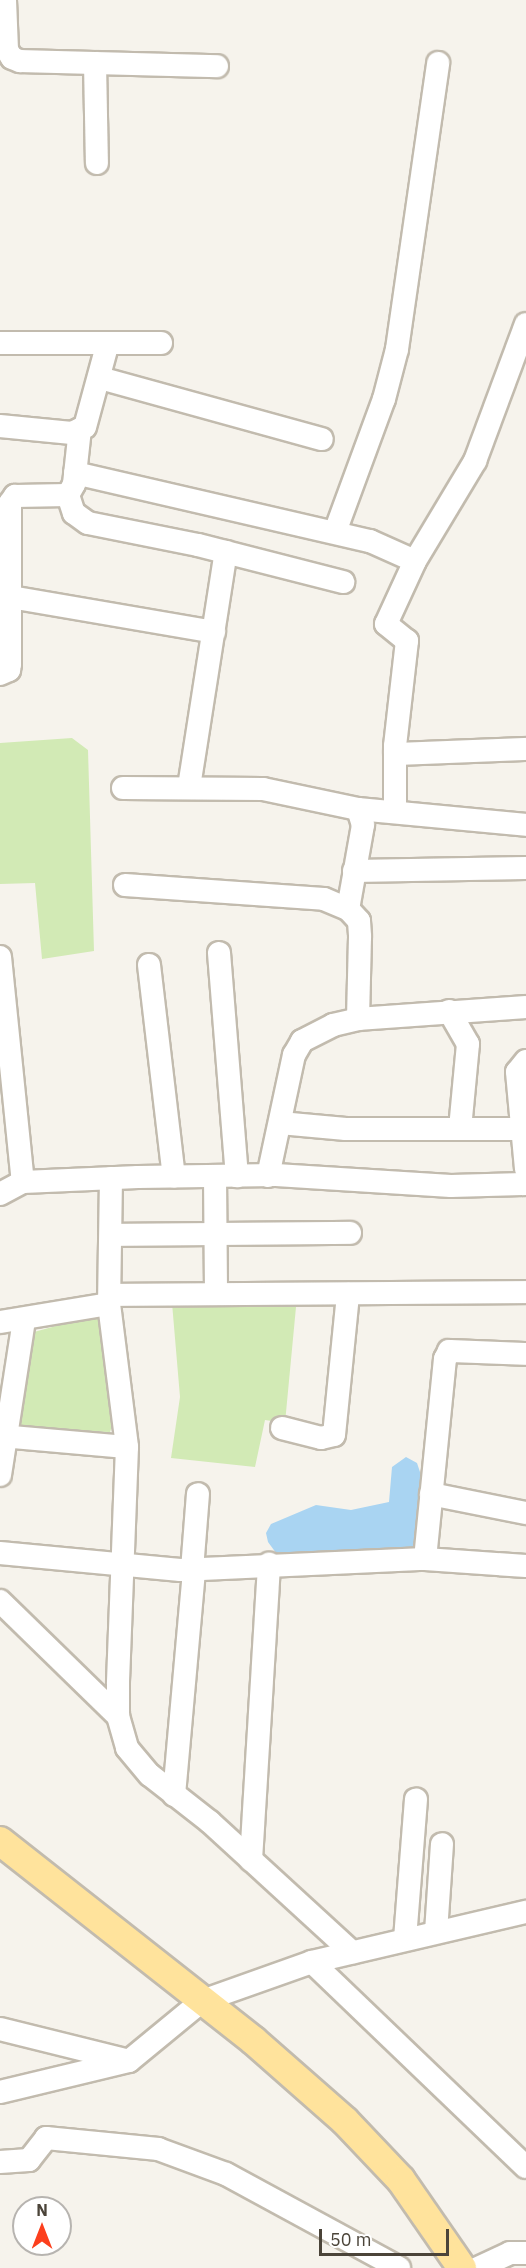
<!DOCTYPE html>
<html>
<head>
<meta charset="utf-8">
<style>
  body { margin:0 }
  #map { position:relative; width:526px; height:2268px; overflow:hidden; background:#f6f3ec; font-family:"IBM Plex Sans",sans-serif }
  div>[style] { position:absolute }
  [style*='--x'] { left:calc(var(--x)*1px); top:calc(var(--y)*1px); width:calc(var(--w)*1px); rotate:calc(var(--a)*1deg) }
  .green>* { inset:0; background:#d2eab5 }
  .water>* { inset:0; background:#a9d4f2 }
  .roads { filter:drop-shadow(2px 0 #c2bbae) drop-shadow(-2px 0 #c2bbae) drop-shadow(0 2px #c2bbae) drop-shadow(0 -2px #c2bbae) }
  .minor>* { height:22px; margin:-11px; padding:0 11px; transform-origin:11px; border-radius:11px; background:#fff }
  .major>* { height:28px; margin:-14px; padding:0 14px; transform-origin:14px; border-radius:14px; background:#ffe39c }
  span { translate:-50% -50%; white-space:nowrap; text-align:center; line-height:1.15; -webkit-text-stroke:4.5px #fff; paint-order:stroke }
  .north { position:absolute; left:12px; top:2196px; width:60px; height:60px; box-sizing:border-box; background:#fff; border:2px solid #b7b4b0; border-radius:50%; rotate:0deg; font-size:16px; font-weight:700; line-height:24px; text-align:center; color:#4b4439 }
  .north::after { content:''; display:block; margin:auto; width:21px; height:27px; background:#fc3f1d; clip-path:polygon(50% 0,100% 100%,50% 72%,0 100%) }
  .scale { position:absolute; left:319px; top:2229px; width:130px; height:27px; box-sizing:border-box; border:3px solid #4b4439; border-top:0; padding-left:8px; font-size:18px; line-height:21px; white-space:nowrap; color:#4b4439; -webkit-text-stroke:4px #fff; paint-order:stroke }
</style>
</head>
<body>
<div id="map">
  <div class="green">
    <div style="clip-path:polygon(72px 738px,88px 750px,94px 951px,42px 959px,35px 883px,0 884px,0 743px)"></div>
    <div style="clip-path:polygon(172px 1303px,296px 1307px,285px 1423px,265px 1420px,255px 1467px,171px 1458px,180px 1397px)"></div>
    <div style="clip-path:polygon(103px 1313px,113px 1423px,110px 1432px,22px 1430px,18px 1412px,25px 1344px,34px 1332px)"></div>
  </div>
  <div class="water">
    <div style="clip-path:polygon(406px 1457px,417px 1463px,425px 1487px,419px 1541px,411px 1549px,279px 1557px,268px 1542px,266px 1533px,271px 1524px,316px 1505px,351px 1510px,389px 1502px,392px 1467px)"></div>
  </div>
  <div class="roads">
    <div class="minor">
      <div style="--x:5;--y:0;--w:50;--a:87.7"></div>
      <div style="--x:7;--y:50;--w:9;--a:58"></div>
      <div style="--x:12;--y:58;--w:9;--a:21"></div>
      <div style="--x:20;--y:61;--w:197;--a:1.5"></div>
      <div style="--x:95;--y:63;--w:100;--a:88.9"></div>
      <div style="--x:0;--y:343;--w:161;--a:0"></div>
      <div style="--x:100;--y:378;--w:230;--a:15.4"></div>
      <div style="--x:0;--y:426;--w:72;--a:5.6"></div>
      <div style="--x:72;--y:433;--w:14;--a:-25"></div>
      <div style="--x:85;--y:427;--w:84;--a:-74.8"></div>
      <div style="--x:75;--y:473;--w:303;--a:13"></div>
      <div style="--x:370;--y:541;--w:49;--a:24"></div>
      <div style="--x:68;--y:495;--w:19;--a:72"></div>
      <div style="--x:74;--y:513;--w:17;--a:36"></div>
      <div style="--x:88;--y:523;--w:112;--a:11.3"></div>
      <div style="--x:198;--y:545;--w:150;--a:14.3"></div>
      <div style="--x:335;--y:532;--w:142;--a:-69.8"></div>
      <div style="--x:384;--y:399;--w:52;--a:-75.4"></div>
      <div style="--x:397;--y:349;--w:289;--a:-81.8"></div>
      <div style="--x:10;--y:597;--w:207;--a:9.7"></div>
      <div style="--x:0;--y:674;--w:10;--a:-24"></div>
      <div style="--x:9;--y:670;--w:6;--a:-81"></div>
      <div style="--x:10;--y:664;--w:161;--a:-90"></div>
      <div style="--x:10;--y:503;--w:9;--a:-54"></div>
      <div style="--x:15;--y:496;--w:53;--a:-1.1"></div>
      <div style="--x:68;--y:495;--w:13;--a:-61"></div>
      <div style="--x:74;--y:484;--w:55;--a:-83.8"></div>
      <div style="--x:395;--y:754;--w:131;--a:-2.2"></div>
      <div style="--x:189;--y:787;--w:238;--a:-81.1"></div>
      <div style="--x:123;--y:788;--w:140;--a:0.4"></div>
      <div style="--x:263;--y:789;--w:97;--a:11.9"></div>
      <div style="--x:358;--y:809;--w:17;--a:73"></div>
      <div style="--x:363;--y:825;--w:85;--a:100.1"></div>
      <div style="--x:358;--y:809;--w:169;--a:5.4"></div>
      <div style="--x:395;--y:812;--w:66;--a:-90"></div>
      <div style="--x:395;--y:746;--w:106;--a:-83.5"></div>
      <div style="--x:407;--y:641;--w:27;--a:-141"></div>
      <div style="--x:386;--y:624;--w:69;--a:-65.3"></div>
      <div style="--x:415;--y:561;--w:117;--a:-59"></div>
      <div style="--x:475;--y:461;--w:146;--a:-69.6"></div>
      <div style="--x:354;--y:871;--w:172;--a:-1"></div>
      <div style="--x:125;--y:885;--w:199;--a:4"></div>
      <div style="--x:324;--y:899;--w:26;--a:23"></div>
      <div style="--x:348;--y:909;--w:16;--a:47"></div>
      <div style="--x:359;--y:921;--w:16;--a:86"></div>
      <div style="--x:360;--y:937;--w:82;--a:91.4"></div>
      <div style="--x:219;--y:953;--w:224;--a:85.4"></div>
      <div style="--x:0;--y:957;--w:226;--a:84.2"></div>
      <div style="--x:149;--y:965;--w:213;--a:83.3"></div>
      <div style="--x:449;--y:1011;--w:38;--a:60"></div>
      <div style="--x:468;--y:1044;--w:85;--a:95.4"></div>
      <div style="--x:526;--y:1061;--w:14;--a:129"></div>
      <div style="--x:517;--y:1072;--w:97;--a:84.7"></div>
      <div style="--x:280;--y:1123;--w:66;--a:5.2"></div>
      <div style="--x:346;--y:1129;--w:176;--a:0"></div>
      <div style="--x:215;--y:1176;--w:118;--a:89.5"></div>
      <div style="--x:268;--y:1176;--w:124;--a:-77.9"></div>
      <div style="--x:294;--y:1055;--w:16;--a:-60"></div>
      <div style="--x:302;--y:1041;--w:35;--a:-27"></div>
      <div style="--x:333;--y:1025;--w:26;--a:-13"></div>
      <div style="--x:358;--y:1019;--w:168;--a:-4.1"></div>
      <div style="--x:111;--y:1178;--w:126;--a:90.9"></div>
      <div style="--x:109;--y:1304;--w:144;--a:82.8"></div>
      <div style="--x:127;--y:1447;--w:237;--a:92.2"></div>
      <div style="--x:118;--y:1684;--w:32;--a:90"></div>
      <div style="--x:118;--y:1716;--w:33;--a:74"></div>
      <div style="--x:127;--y:1748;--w:35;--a:50"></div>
      <div style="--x:150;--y:1775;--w:76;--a:38.1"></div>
      <div style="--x:210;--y:1822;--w:193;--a:42.5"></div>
      <div style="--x:0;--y:1194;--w:26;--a:-28"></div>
      <div style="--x:23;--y:1182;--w:115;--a:-2.5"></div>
      <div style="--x:138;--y:1177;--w:138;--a:-0.8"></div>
      <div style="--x:276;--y:1175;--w:175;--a:3.6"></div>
      <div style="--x:451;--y:1186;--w:75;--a:-1.5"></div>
      <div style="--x:112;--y:1235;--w:238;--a:-0.5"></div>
      <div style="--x:110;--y:1295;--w:416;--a:-0.4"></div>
      <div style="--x:0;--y:1322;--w:110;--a:-9.4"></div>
      <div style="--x:282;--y:1428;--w:40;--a:14.4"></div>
      <div style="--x:321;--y:1438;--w:13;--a:-13"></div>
      <div style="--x:334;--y:1435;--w:142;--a:-84.3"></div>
      <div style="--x:0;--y:1436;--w:127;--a:5"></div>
      <div style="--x:0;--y:1475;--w:157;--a:-81.2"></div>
      <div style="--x:431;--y:1494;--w:97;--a:11.3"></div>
      <div style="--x:0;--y:1553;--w:181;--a:5.4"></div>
      <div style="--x:180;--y:1570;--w:245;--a:-2.6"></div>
      <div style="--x:425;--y:1559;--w:101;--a:4"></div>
      <div style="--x:425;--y:1559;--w:201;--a:-84.3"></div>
      <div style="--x:445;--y:1359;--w:9;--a:-63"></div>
      <div style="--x:449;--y:1351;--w:77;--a:2.2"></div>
      <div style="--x:192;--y:1570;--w:76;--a:-85.5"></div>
      <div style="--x:0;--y:1601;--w:165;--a:44.3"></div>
      <div style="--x:174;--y:1795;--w:226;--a:-84.9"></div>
      <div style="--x:251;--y:1860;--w:297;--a:-86.5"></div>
      <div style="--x:436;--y:1932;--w:88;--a:-86.1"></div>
      <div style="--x:405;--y:1939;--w:140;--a:-85.5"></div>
      <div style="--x:312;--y:1962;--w:296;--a:43.8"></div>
      <div style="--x:0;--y:2029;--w:133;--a:13.9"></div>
      <div style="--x:129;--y:2061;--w:94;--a:-39.4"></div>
      <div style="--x:202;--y:2001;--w:117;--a:-19.5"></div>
      <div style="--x:312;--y:1962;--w:220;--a:-13.2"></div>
      <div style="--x:0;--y:2092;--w:129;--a:-13.5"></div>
      <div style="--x:0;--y:2162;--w:29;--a:-4"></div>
      <div style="--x:29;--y:2160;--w:28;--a:-52"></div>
      <div style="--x:46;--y:2138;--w:113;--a:5.6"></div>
      <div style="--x:158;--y:2149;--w:72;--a:20.2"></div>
      <div style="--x:226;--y:2174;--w:197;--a:28.5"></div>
      <div style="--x:478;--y:2268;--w:35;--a:-25"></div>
      <div style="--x:510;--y:2253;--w:16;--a:0"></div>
    </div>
    <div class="major">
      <div style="--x:0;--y:1841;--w:323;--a:38.2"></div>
      <div style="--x:254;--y:2041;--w:121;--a:41.3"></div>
      <div style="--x:345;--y:2121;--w:81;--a:46.5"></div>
      <div style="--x:401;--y:2180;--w:107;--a:55.3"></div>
    </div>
  </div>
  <div class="north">N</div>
  <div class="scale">50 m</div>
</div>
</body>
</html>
